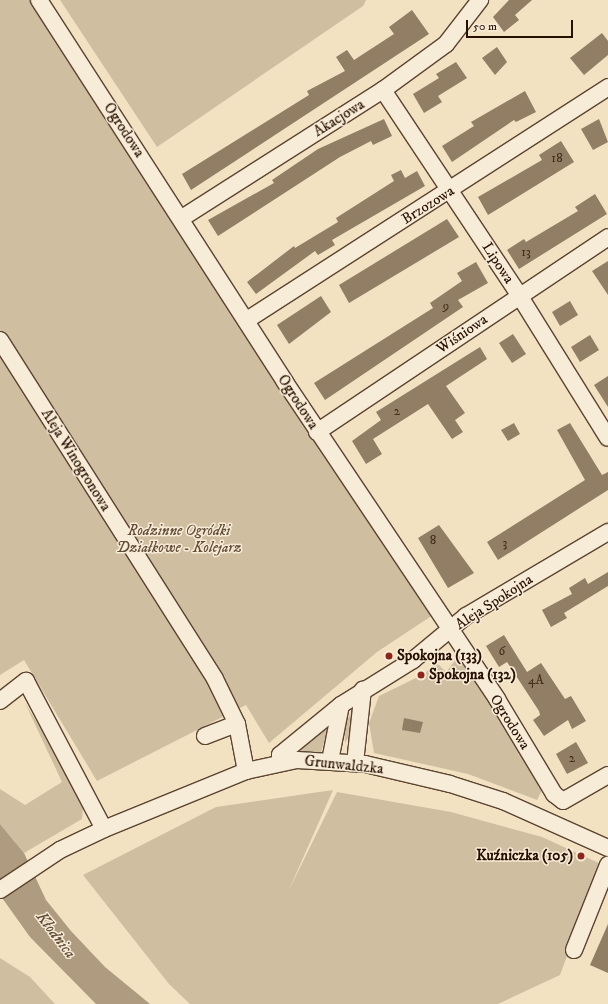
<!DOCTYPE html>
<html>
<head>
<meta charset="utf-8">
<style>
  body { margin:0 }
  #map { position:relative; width:608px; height:1004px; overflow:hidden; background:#f3e2c2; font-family:"IM FELL DW Pica",serif }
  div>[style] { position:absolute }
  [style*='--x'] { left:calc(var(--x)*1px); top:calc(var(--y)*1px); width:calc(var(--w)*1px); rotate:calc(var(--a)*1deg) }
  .green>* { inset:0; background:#d0bea1 }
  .water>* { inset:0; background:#ae9b80 }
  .building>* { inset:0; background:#927d65 }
  .roads { filter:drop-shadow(1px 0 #5b4430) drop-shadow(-1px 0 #5b4430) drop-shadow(0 1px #5b4430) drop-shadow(0 -1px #5b4430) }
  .minor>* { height:16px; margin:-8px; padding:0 8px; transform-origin:8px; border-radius:8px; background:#f7ecd7 }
  .dots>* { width:11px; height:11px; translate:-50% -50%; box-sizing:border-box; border:2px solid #f7ecd7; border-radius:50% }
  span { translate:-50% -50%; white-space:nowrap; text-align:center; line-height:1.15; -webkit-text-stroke:3px #f7ecd7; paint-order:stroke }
  .number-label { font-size:13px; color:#422b19 }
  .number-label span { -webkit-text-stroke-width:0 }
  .street-label { font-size:15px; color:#281000 }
  .park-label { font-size:15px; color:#634d38; font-style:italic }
  .poi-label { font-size:15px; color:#281000; font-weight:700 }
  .left { translate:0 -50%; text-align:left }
  .right { translate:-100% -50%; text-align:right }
  .water-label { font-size:16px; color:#644f3a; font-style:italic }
  .scale { position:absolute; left:466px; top:20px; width:107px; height:18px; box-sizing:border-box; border:2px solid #281000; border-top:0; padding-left:5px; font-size:12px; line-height:14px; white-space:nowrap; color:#281000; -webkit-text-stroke:3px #f7ecd7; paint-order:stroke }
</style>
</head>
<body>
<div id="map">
  <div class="green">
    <div style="clip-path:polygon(0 0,45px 0,433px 615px,377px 652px,269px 743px,246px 705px,97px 781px,24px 660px,0 675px)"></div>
    <div style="clip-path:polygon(60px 0,366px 0,363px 6px,157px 147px)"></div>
    <div style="clip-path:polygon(460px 654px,544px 786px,537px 800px,468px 774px,374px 753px,369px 723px,379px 696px,424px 674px,436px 662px,446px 672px)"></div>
    <div style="clip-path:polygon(25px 703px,84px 798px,82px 819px,24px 853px,0 824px,0 789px,25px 805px,62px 782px)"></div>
    <div style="clip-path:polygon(353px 710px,351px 732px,345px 743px,344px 725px)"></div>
    <div style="clip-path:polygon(329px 725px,321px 752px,298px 754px,298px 750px)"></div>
    <div style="clip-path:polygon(333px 790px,288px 892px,337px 792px,451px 812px,542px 837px,601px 864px,560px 975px,498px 1004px,190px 1004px,169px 984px,83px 875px,216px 807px)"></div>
    <div style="clip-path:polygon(0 958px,30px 977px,55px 1004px,0 1004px)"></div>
  </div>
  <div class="water">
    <div style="clip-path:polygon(0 824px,24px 853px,46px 900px,71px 931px,105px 967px,150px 1004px,96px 1004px,30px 937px,0 895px)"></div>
  </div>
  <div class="building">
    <div style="clip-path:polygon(509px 0,532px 0,515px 15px,519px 20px,504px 32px,493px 17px)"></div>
    <div style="clip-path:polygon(412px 10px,429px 34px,191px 190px,182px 174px,309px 95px,307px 91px,345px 71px,336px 57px,347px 50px,354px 60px,394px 34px,389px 27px)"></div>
    <div style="clip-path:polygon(602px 33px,608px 41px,608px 55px,584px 75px,570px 58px)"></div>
    <div style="clip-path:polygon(497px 47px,507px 62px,495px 75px,482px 58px)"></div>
    <div style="clip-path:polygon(456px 62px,467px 78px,438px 96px,442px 102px,424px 113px,413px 94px,439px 78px,436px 74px)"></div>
    <div style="clip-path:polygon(525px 91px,536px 112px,516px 122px,514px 120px,452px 162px,442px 146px,474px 126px,471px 122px)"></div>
    <div style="clip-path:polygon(384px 119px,392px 136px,373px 145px,371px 141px,340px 157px,218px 236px,208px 220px,274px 183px,272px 180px,318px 149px)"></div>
    <div style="clip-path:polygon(599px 119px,608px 142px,593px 150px,581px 129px)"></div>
    <div style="clip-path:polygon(561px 141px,574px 162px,488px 215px,478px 197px,542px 160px,539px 155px)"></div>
    <div style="clip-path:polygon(401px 170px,405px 178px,417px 171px,425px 186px,332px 240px,335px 245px,318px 255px,315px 251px,256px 294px,247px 282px,294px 246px,295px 248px,338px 222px,336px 218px,394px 181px,391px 175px)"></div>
    <div style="clip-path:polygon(595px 194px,607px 214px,519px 269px,507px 250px,524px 239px,526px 242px,578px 211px,575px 207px)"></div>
    <div style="clip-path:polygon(447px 219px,459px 237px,349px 303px,339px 285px)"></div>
    <div style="clip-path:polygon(608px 261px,608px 295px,592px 271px)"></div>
    <div style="clip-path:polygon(476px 262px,488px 283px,458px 300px,463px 307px,325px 400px,314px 383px,433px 308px,430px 303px,462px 281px,457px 273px)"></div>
    <div style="clip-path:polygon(321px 296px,331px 312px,289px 344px,277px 325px)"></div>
    <div style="clip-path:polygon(570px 301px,578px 315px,560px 326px,552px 312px)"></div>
    <div style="clip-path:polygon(513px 334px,526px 354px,512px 363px,499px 343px)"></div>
    <div style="clip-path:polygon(590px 335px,599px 350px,580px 362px,571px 347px)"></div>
    <div style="clip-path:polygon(480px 347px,487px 359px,446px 386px,465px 413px,455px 420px,463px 432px,452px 439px,428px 404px,373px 439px,382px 454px,366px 464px,352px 441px,381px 420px,376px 412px)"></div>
    <div style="clip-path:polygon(608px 376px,608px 407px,594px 385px)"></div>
    <div style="clip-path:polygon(514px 423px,520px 434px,508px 441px,501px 430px)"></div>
    <div style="clip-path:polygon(570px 423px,602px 475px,608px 472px,608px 490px,498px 560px,487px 542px,585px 480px,557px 430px)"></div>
    <div style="clip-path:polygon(439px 525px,474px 573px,448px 588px,418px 538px)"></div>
    <div style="clip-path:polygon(608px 572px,608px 586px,564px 613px,567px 618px,551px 627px,542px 610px,572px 594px,569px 588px,585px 578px,588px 584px)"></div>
    <div style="clip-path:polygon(504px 635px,527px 672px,541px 663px,565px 699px,571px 696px,586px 721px,572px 729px,568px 720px,544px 736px,533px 720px,540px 715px,539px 711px,507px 662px,499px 667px,486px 646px)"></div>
    <div style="clip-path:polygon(404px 718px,423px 722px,420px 733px,402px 730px)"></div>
    <div style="clip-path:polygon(576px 742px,588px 763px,567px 774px,556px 754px)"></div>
    <div style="clip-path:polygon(608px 924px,608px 973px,590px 965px)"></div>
  </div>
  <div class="roads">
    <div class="minor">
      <div style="--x:39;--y:0;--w:454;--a:57.2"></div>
      <div style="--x:285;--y:382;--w:381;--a:56.2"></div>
      <div style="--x:497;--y:699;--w:111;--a:59"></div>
      <div style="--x:554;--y:794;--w:11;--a:38"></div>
      <div style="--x:563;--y:801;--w:52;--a:-30"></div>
      <div style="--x:383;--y:90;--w:246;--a:56.4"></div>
      <div style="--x:519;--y:295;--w:168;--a:58.1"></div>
      <div style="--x:182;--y:218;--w:238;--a:-32.5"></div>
      <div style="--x:383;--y:90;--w:78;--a:-36.1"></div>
      <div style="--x:446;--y:44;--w:56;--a:-52.3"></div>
      <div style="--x:247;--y:320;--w:430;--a:-32.8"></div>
      <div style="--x:0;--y:340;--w:401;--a:57.6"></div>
      <div style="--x:215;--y:679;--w:50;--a:63.9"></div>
      <div style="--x:317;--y:432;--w:350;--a:-33.8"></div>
      <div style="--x:0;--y:701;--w:33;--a:-38"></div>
      <div style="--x:26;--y:681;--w:167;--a:62.2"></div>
      <div style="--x:205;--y:736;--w:34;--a:-21"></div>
      <div style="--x:237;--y:724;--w:48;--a:79.2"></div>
      <div style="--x:330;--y:761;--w:57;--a:-78.9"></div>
      <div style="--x:280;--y:763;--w:8;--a:-90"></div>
      <div style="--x:280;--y:755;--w:79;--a:-39.3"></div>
      <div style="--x:341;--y:705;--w:85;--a:-32"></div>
      <div style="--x:413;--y:660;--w:69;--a:-39.7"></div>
      <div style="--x:466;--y:616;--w:165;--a:-30.6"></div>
      <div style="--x:355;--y:763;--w:74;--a:-83.8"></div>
      <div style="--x:0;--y:890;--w:72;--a:-33.7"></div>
      <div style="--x:60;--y:850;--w:49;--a:-25.5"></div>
      <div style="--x:104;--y:829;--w:153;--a:-22.2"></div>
      <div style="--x:246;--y:771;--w:52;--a:-12.2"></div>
      <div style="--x:297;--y:760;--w:68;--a:3.4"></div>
      <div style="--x:365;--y:764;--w:87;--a:13.2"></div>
      <div style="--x:450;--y:784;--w:56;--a:17.8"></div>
      <div style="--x:503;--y:801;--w:115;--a:24.1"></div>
      <div style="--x:574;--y:950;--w:92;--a:-68.2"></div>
    </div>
  </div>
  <div class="dots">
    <div style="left:389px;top:656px;background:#8f2418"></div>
    <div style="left:421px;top:675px;background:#8f2418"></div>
    <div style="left:581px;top:856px;background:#8f2418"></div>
  </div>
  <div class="number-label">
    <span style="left:557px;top:158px">18</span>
    <span style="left:526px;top:252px">13</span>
    <span style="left:446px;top:306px">9</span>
    <span style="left:397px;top:411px">2</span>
    <span style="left:433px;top:540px">8</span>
    <span style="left:505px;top:543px">3</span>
    <span style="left:502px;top:651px">6</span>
    <span style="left:536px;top:680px">4A</span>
    <span style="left:572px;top:758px">2</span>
  </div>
  <div class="street-label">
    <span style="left:339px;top:118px;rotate:-32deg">Akacjowa</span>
    <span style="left:124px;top:130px;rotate:57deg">Ogrodowa</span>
    <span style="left:428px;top:205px;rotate:-32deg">Brzozowa</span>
    <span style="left:498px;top:263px;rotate:57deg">Lipowa</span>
    <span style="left:462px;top:334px;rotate:-34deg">Wiśniowa</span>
    <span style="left:298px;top:402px;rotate:57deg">Ogrodowa</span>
    <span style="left:76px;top:460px;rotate:58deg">Aleja Winogronowa</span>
    <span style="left:494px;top:602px;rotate:-33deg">Aleja Spokojna</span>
    <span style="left:510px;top:722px;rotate:58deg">Ogrodowa</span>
    <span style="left:344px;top:765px;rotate:6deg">Grunwaldzka</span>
  </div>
  <div class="park-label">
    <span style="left:179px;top:539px">Rodzinne Ogródki<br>Działkowe - Kolejarz</span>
  </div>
  <div class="poi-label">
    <span class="left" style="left:397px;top:656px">Spokojna (133)</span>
    <span class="left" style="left:429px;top:675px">Spokojna (132)</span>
    <span class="right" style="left:573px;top:856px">Kuźniczka (105)</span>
  </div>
  <div class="water-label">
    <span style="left:56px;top:935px;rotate:53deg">Kłodnica</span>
  </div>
  <div class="scale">50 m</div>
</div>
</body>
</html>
